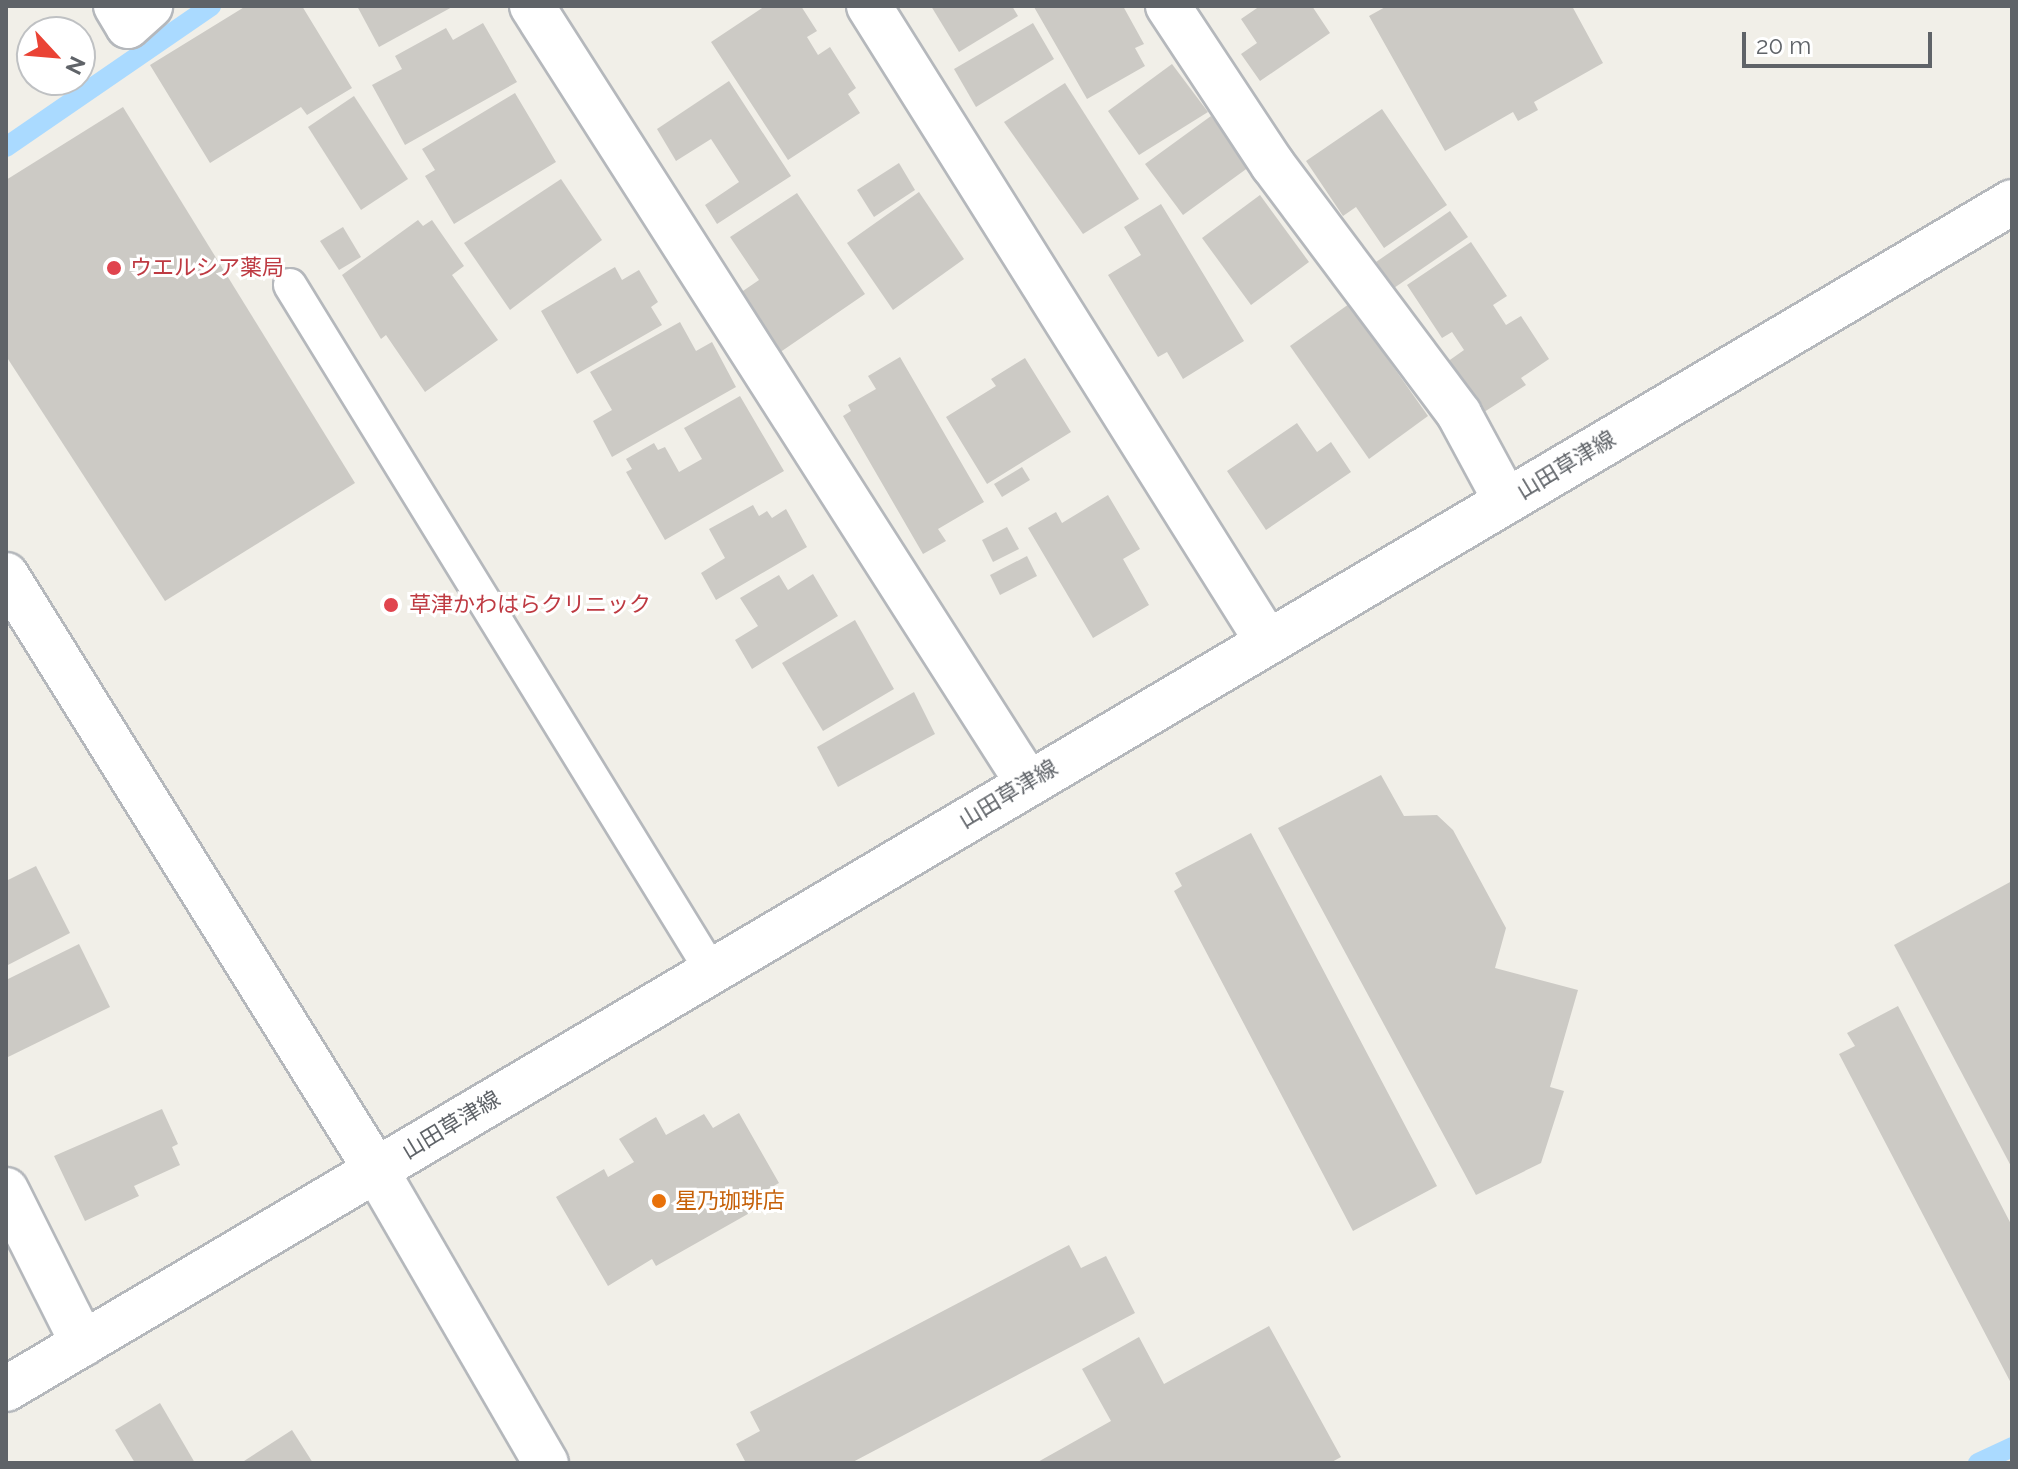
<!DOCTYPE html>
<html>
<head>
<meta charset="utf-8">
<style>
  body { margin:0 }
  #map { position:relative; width:2018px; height:1469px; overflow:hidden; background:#f1efe8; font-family:Raleway,"Noto Sans JP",sans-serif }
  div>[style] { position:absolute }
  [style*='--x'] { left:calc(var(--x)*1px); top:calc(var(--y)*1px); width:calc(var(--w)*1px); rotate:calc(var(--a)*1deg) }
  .stream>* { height:20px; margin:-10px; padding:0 10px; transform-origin:10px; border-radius:10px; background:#aadaff }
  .building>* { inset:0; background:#cccac5 }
  .roads { filter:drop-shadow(2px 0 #b5b8bc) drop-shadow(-2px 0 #b5b8bc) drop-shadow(0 2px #b5b8bc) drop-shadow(0 -2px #b5b8bc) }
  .service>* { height:32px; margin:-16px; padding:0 16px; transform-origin:16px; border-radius:16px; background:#fff }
  .minor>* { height:44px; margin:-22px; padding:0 22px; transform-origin:22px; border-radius:22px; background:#fff }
  .tertiary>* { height:44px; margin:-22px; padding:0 22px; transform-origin:22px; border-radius:22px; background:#fff }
  .secondary>* { height:44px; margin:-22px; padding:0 22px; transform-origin:22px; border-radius:22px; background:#fff }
  .dots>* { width:22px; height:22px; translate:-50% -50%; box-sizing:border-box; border:4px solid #fff; border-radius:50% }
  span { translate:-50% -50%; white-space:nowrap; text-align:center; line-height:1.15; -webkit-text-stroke:6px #fff; paint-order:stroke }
  .health-label { font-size:22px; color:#be3a42 }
  .left { translate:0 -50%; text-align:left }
  .street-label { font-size:22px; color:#5f6368 }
  .food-label { font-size:22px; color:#c56008 }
  .frame { position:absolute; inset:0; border:8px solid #5f6368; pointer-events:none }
  .north { position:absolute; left:16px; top:16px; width:80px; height:80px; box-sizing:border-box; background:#fff; border:2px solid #bfc1c3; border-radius:50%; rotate:116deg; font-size:22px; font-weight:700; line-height:32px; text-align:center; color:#5f6368 }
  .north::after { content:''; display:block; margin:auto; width:28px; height:36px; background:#ea4335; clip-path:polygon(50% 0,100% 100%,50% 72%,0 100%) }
  .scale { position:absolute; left:1742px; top:32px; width:190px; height:36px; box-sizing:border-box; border:4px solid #5f6368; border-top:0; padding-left:10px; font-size:24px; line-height:28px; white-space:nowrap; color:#5f6368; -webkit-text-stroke:6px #fff; paint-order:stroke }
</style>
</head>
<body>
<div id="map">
  <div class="stream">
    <div style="--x:6;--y:147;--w:249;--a:-34.5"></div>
    <div style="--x:1978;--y:1463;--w:38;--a:-25"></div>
  </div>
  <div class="building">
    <div style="clip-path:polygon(246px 6px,302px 6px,352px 88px,307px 115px,301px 107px,210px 163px,150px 65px)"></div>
    <div style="clip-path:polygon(357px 6px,454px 6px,379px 47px)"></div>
    <div style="clip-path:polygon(765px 6px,801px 6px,817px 31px,807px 37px,818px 55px,830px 47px,856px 88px,848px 94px,860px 113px,788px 160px,711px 42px)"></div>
    <div style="clip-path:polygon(931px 6px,1012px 6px,1018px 16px,959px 52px)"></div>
    <div style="clip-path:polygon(1123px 6px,1144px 44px,1135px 48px,1145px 66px,1087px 99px,1034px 7px)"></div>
    <div style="clip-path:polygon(1260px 6px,1312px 6px,1330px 33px,1260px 81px,1241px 54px,1257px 43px,1241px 19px)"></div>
    <div style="clip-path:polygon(1387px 6px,1572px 6px,1603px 63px,1534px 102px,1538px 110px,1518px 121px,1513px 112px,1445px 151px,1369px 16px)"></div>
    <div style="clip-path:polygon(483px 23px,517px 82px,405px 145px,372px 85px,402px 69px,395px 56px,446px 28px,453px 40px)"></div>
    <div style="clip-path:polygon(1033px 23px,1054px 59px,976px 107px,954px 69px)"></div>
    <div style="clip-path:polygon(1172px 64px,1208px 112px,1139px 155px,1108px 111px)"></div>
    <div style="clip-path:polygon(729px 81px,791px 176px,717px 224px,705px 205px,739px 182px,711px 139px,676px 161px,657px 129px)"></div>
    <div style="clip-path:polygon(1065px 83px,1139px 199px,1083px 234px,1004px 122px)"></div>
    <div style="clip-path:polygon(515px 93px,556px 162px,454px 224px,425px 176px,435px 170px,422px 149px)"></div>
    <div style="clip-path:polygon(354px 96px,408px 179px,361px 210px,308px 127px)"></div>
    <div style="clip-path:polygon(123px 107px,355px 483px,165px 601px,6px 356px,6px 180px)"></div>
    <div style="clip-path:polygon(1382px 109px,1447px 205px,1384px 248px,1356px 207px,1343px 216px,1306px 161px)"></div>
    <div style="clip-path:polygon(1211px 116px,1249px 167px,1183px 215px,1145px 164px)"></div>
    <div style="clip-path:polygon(899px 163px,915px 190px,874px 217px,857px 190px)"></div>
    <div style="clip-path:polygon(561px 179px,602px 240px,510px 310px,464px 243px)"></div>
    <div style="clip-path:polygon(919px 192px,964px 259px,893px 310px,847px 243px)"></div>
    <div style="clip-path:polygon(797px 193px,865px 294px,779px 353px,740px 293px,759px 280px,730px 237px)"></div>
    <div style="clip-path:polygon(1260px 195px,1309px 262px,1251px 305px,1202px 238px)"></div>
    <div style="clip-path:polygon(1161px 204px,1244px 341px,1183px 379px,1167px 352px,1158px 357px,1108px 275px,1141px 255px,1124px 227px)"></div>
    <div style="clip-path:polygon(1450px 211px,1468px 237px,1394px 288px,1376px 262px)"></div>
    <div style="clip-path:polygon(418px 220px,423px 226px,432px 220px,464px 266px,452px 275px,498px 340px,425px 392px,386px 335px,381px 339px,342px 275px)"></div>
    <div style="clip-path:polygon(343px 227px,361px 257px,339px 270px,320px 241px)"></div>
    <div style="clip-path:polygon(1471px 242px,1507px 296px,1493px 305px,1506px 325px,1521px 316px,1549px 359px,1521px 378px,1526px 385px,1481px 414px,1447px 362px,1464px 350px,1452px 332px,1442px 338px,1407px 285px)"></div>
    <div style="clip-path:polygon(615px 267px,622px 280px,639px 270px,658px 302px,651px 307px,662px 325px,577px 374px,541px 311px)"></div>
    <div style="clip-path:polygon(1349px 304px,1428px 416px,1369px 459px,1290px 346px)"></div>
    <div style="clip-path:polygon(680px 322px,696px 351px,712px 342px,736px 387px,612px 457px,593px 421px,612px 410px,590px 372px)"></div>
    <div style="clip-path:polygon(900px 357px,984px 502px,938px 529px,946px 541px,923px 554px,843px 416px,851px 411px,848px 405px,876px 389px,868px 376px)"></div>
    <div style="clip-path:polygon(1025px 358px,1071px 432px,987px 484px,946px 417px,996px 386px,991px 379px)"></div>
    <div style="clip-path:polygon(740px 396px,784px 471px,665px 540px,626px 472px,632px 469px,626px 459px,654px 443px,658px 450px,665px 447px,679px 472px,702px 459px,684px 428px)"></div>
    <div style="clip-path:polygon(1297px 423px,1317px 452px,1331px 442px,1351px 472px,1266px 530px,1227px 471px)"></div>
    <div style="clip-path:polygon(1022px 467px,1030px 480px,1002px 497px,994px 484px)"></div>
    <div style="clip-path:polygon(1108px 495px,1140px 549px,1123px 559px,1149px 605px,1093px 638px,1028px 528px,1056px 512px,1062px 523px)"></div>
    <div style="clip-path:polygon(753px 505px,759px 516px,767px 511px,772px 518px,786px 509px,807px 547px,716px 600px,701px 573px,725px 558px,709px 529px)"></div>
    <div style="clip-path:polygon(1007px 527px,1019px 549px,993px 562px,982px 540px)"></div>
    <div style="clip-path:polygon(1027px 556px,1037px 576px,1000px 595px,990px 575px)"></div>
    <div style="clip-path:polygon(813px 574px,838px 616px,752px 669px,735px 640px,758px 626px,740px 598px,779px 575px,788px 590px)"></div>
    <div style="clip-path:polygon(855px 620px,894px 689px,823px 731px,782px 663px)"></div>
    <div style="clip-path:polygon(914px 692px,935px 734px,838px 787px,817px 747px)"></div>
    <div style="clip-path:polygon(1381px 775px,1404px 816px,1437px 815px,1453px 830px,1506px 928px,1495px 968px,1578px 990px,1550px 1087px,1564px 1091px,1541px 1163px,1476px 1195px,1278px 828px)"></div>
    <div style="clip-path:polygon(1251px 833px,1437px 1186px,1353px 1231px,1174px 891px,1182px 886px,1175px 873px)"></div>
    <div style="clip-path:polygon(36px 866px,70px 933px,6px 966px,6px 881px)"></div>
    <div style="clip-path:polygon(2012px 881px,2012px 1168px,1894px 945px)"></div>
    <div style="clip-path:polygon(79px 944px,110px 1007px,6px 1058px,6px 980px)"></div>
    <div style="clip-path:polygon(1898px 1006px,2012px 1226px,2012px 1385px,1839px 1054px,1855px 1046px,1847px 1033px)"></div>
    <div style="clip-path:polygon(162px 1109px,178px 1144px,172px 1147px,180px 1165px,134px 1186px,139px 1196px,85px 1221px,54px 1156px)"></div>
    <div style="clip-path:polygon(739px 1113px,779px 1183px,756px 1196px,762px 1206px,656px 1266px,652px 1259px,608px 1286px,556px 1197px,604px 1169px,608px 1177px,634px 1162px,619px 1139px,656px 1117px,666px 1135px,704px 1114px,713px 1128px)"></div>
    <div style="clip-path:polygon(1069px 1245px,1081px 1268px,1106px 1256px,1135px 1313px,851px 1463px,746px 1463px,736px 1444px,760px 1431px,750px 1412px)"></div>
    <div style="clip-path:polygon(1269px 1326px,1341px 1457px,1330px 1463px,1036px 1463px,1111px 1421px,1082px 1369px,1139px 1337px,1164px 1384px)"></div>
    <div style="clip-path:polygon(160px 1403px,195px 1463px,135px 1463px,115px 1430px)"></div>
    <div style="clip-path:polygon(292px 1430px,313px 1463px,241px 1463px)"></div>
  </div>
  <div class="roads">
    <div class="service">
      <div style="--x:290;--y:285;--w:804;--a:58.43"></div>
    </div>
    <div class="minor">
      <div style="--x:116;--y:6;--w:23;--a:59"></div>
      <div style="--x:128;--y:26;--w:30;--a:-42"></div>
      <div style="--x:532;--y:6;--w:922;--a:57.45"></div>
      <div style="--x:869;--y:6;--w:749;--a:57.92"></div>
      <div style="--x:1168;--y:6;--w:191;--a:56.6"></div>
      <div style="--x:1273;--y:165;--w:311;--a:53.2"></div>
      <div style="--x:1459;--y:414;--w:99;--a:61.6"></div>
      <div style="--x:6;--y:1190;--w:172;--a:63.4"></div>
    </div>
    <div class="tertiary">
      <div style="--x:6;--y:575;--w:701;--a:58.12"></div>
      <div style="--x:376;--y:1170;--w:339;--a:59.9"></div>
    </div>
    <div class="secondary">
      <div style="--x:6;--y:1389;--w:2331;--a:-30.61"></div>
    </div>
  </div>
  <div class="dots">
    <div style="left:114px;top:268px;background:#e0444e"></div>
    <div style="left:391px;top:605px;background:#e0444e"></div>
    <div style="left:659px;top:1201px;background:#e8710a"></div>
  </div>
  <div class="health-label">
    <span class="left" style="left:130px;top:268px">ウエルシア薬局</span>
    <span class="left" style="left:409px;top:605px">草津かわはらクリニック</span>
  </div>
  <div class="street-label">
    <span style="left:1566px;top:465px;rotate:-31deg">山田草津線</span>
    <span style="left:1008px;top:794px;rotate:-31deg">山田草津線</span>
    <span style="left:451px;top:1125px;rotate:-31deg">山田草津線</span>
  </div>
  <div class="food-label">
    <span class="left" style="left:675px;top:1201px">星乃珈琲店</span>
  </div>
  <div class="frame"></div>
  <div class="north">N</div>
  <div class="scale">20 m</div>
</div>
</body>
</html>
